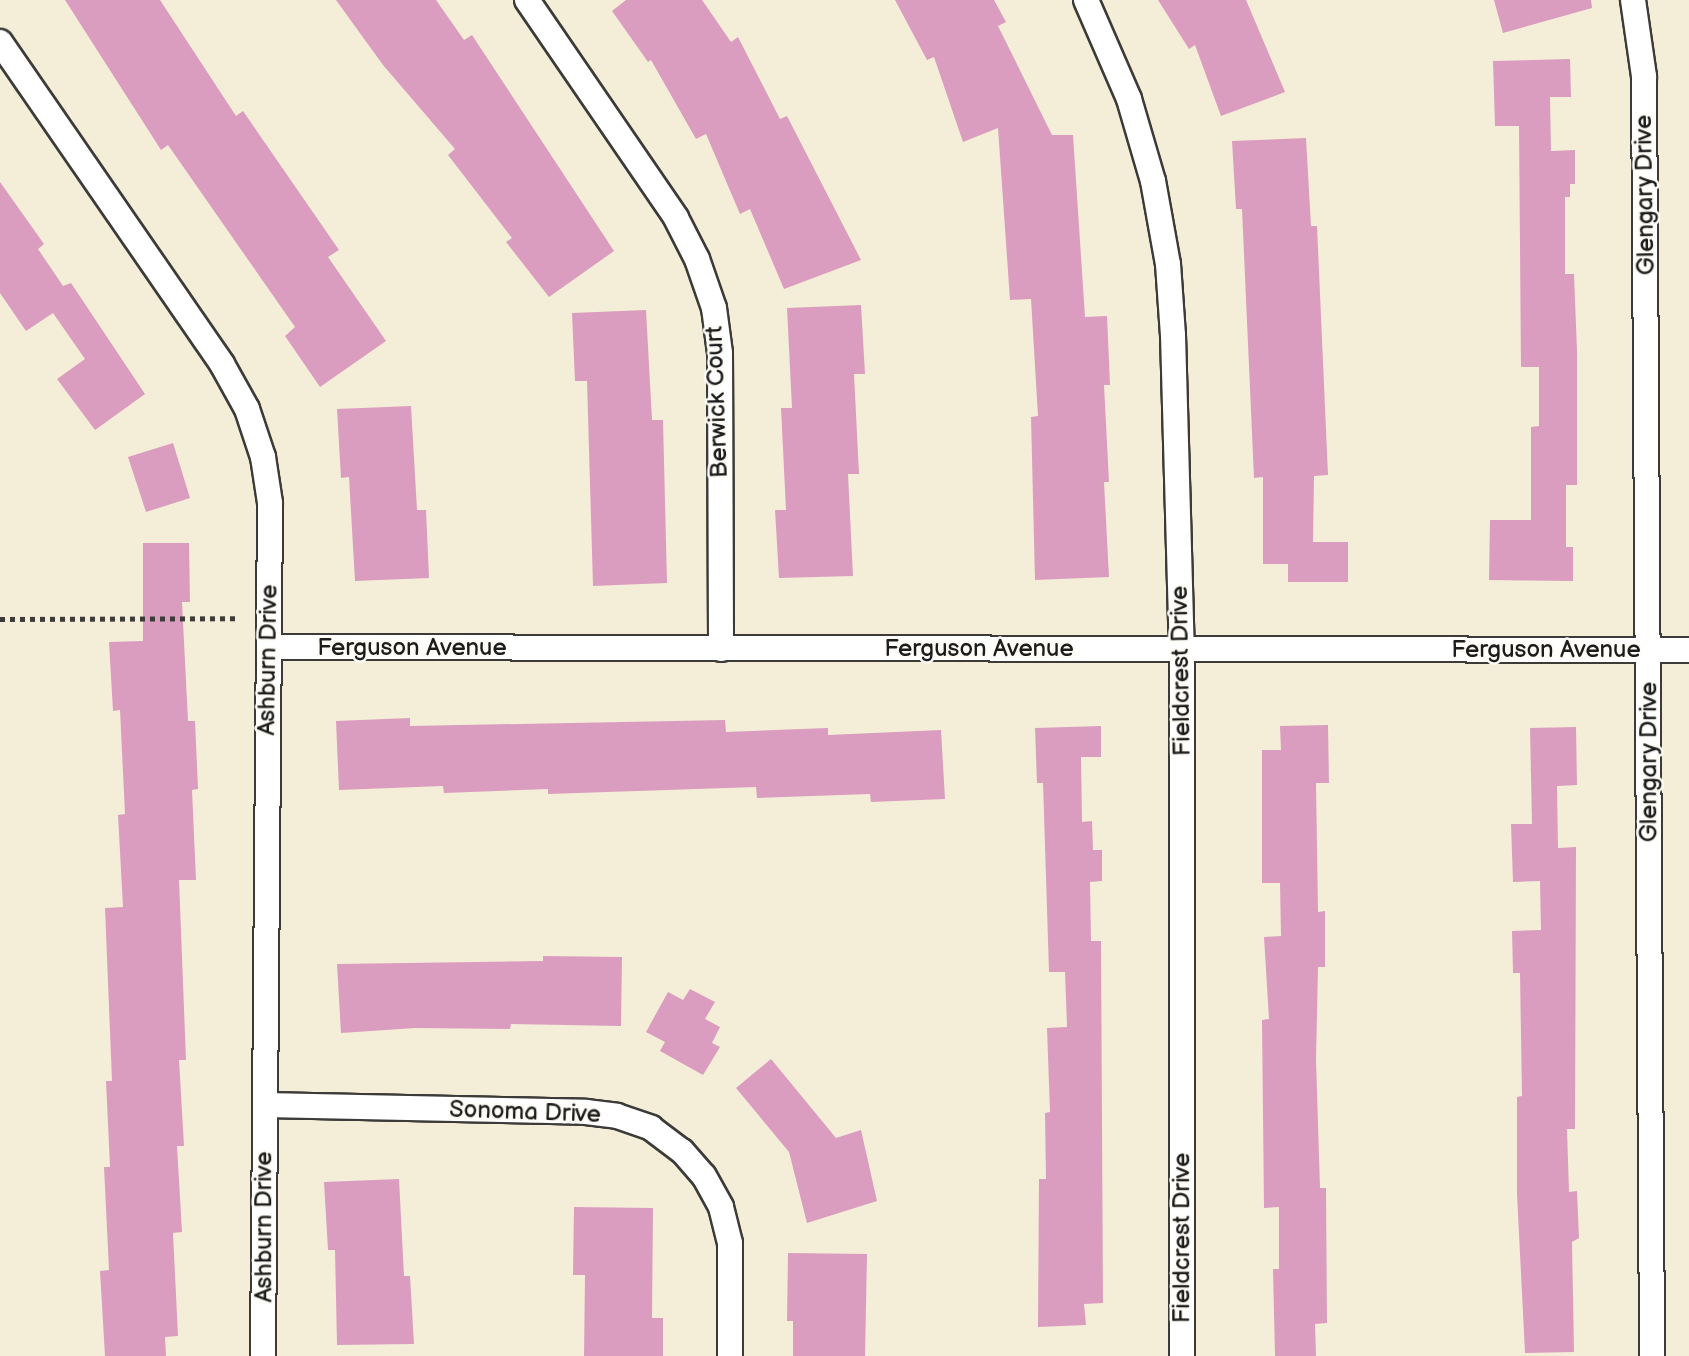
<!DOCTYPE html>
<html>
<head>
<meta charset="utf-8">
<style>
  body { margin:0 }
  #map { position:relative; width:1689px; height:1356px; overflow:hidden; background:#f4edd8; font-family:"Balsamiq Sans",sans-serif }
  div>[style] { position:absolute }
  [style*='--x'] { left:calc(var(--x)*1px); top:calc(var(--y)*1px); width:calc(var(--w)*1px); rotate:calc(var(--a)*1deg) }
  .building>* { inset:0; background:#db9dbf }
  .path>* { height:4.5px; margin-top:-2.25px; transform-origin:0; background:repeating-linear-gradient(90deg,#3c3b38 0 5px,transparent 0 10px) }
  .roads { filter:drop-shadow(2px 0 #3c3b38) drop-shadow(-2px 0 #3c3b38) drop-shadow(0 2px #3c3b38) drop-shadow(0 -2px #3c3b38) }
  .minor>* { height:24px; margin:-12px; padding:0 12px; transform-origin:12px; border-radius:12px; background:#fff }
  span { translate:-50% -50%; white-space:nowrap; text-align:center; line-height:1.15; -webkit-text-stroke:5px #fdfcf7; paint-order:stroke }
  .street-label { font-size:24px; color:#1c1c1c }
</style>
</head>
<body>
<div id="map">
  <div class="building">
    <div style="clip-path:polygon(65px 0,160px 0,236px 116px,243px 111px,339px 250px,328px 257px,386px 341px,320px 387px,285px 336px,295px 327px,168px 145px,161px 150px)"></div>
    <div style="clip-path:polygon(336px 0,436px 0,464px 40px,472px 35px,614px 251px,549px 297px,506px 242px,512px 238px,448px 155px,455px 149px,383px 65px)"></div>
    <div style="clip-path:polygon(626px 0,702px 0,731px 42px,738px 37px,780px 119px,787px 116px,861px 260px,784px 289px,750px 209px,740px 214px,706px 134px,696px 139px,651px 60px,648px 62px,612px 11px)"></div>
    <div style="clip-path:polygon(895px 0,994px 0,1006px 22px,998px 26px,1052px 135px,1073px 135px,1085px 317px,1107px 316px,1110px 385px,1104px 385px,1109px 482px,1104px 482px,1109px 577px,1035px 580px,1031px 417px,1038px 416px,1031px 299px,1010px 300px,998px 128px,963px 142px,934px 57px,927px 60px)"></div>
    <div style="clip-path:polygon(1158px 0,1246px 0,1285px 92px,1221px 116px,1195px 45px,1189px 49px)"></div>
    <div style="clip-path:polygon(1494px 0,1591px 0,1592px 8px,1503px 33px)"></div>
    <div style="clip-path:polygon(1570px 59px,1571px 97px,1550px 97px,1551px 151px,1575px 150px,1575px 184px,1570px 184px,1570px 197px,1565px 197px,1565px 274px,1574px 274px,1577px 351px,1577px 485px,1566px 485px,1566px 547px,1573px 547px,1573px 581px,1489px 580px,1490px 520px,1531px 520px,1531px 427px,1539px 426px,1539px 367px,1521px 367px,1519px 126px,1495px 126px,1493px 61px)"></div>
    <div style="clip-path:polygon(1306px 138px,1311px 226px,1317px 226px,1328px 475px,1314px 476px,1313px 542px,1348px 542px,1348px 582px,1288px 582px,1288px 564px,1263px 564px,1263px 477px,1254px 478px,1242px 209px,1236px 209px,1232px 141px)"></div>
    <div style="clip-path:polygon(0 182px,44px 244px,38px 249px,63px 286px,71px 283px,145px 394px,95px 430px,57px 379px,85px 359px,53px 313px,26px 331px,0 293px)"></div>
    <div style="clip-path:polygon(861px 305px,865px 374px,854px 374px,859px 474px,848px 474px,853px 576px,779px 578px,775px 510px,786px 510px,781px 408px,792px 408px,787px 308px)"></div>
    <div style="clip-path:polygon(646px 310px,652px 420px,663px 420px,667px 583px,593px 586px,587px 381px,575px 381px,572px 313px)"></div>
    <div style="clip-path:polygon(411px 406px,417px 510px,426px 510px,429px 578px,355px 581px,349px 477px,341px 478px,337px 409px)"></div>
    <div style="clip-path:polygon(173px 443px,190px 498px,146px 512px,128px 457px)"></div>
    <div style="clip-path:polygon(143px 543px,189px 543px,190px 602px,182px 602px,188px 721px,195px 721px,198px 789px,192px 790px,196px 880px,179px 880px,186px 1060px,179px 1060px,184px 1146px,177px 1146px,182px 1232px,173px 1233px,178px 1336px,165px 1337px,166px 1356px,105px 1356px,100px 1271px,109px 1270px,104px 1167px,110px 1167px,106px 1081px,112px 1081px,105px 908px,123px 907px,118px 815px,125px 814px,120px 710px,113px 711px,109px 642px,143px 641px)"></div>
    <div style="clip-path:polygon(410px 718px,410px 726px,725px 720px,726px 732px,828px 728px,828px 735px,941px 730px,945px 799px,871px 802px,870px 794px,757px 798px,756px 787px,548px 794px,548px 789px,444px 793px,443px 786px,339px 790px,336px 721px)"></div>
    <div style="clip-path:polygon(1328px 725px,1329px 783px,1316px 783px,1318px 912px,1325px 911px,1325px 967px,1318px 967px,1316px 1060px,1320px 1188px,1326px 1188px,1327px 1323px,1315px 1324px,1316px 1356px,1275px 1356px,1273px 1269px,1279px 1269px,1279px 1207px,1264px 1208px,1262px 1020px,1269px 1019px,1264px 937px,1281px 936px,1280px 883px,1262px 883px,1262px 750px,1281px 750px,1280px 726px)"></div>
    <div style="clip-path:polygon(1101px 726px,1101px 757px,1081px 757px,1082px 822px,1092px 821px,1093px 850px,1102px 850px,1102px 881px,1090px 882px,1091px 941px,1101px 941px,1103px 1303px,1084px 1304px,1086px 1325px,1038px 1327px,1039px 1179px,1046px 1179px,1045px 1113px,1050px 1112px,1047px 1028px,1067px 1027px,1065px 972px,1049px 972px,1043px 783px,1037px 783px,1035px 728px)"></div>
    <div style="clip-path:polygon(1576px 727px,1577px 785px,1557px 786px,1558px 848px,1576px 847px,1575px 1129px,1567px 1129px,1569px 1192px,1577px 1191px,1579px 1238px,1572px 1242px,1574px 1352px,1525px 1353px,1517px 1194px,1517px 1097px,1522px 1096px,1520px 973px,1513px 973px,1512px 931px,1541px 930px,1540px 881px,1513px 882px,1511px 824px,1532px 824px,1530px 728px)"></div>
    <div style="clip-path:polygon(543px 956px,622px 957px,621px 1026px,511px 1024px,510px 1029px,415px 1028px,341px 1033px,337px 964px,543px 961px)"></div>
    <div style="clip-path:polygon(690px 989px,715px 1002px,705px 1019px,720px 1027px,712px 1043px,720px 1047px,703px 1075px,660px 1051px,665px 1042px,646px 1032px,668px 992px,683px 1000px)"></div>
    <div style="clip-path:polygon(771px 1059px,836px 1138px,861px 1130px,877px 1201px,807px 1223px,789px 1152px,736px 1088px)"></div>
    <div style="clip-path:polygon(399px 1179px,404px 1276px,410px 1276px,414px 1344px,337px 1345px,335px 1250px,328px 1250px,324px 1182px)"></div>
    <div style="clip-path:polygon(574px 1207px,653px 1208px,652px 1318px,663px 1318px,663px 1356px,584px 1356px,585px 1275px,573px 1275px)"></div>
    <div style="clip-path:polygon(788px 1253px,867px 1254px,865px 1356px,793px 1356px,793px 1321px,787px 1321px)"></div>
  </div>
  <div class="path">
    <div style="--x:0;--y:619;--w:240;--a:-0.2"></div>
  </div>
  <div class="roads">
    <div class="minor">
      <div style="--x:527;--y:0;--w:264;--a:55.6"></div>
      <div style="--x:676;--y:218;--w:46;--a:62.9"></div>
      <div style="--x:697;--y:259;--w:52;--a:70.9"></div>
      <div style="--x:714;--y:308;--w:45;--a:82.4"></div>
      <div style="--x:720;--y:353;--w:296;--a:89.8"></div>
      <div style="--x:1086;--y:0;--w:108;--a:66.5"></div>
      <div style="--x:1129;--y:99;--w:85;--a:73.7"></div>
      <div style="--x:1153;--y:181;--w:84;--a:79.8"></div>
      <div style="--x:1168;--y:264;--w:71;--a:86"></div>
      <div style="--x:1173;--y:335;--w:314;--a:88.4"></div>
      <div style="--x:1182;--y:649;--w:707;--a:90"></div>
      <div style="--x:1633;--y:0;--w:77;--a:81.8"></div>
      <div style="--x:1644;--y:76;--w:1280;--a:89.64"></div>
      <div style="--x:0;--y:42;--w:391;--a:55.4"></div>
      <div style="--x:222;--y:364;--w:51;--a:60.9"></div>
      <div style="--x:247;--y:409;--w:51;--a:71.6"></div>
      <div style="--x:263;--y:457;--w:47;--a:81.3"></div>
      <div style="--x:270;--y:503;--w:853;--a:90.47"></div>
      <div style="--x:269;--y:647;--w:1420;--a:0.12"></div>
      <div style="--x:265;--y:1105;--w:321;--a:1.2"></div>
      <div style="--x:586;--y:1112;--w:31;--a:7"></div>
      <div style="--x:617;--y:1116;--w:36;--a:19"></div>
      <div style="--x:651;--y:1128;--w:39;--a:37"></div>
      <div style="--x:682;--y:1151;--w:33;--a:49"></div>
      <div style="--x:704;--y:1176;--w:35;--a:61"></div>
      <div style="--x:721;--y:1207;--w:37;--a:76"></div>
      <div style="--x:730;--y:1243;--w:113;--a:90"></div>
    </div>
  </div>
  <div class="street-label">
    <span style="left:1645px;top:195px;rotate:-91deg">Glengary Drive</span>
    <span style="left:717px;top:402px;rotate:-92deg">Berwick Court</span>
    <span style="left:412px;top:648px">Ferguson Avenue</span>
    <span style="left:979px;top:649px">Ferguson Avenue</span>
    <span style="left:1546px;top:650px">Ferguson Avenue</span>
    <span style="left:268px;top:660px;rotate:-89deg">Ashburn Drive</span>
    <span style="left:1181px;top:671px;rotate:-91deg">Fieldcrest Drive</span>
    <span style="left:1649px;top:762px;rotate:-90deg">Glengary Drive</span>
    <span style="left:525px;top:1112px;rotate:2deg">Sonoma Drive</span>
    <span style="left:264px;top:1227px;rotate:-90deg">Ashburn Drive</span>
    <span style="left:1182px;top:1238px;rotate:-90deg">Fieldcrest Drive</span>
  </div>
</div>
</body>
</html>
